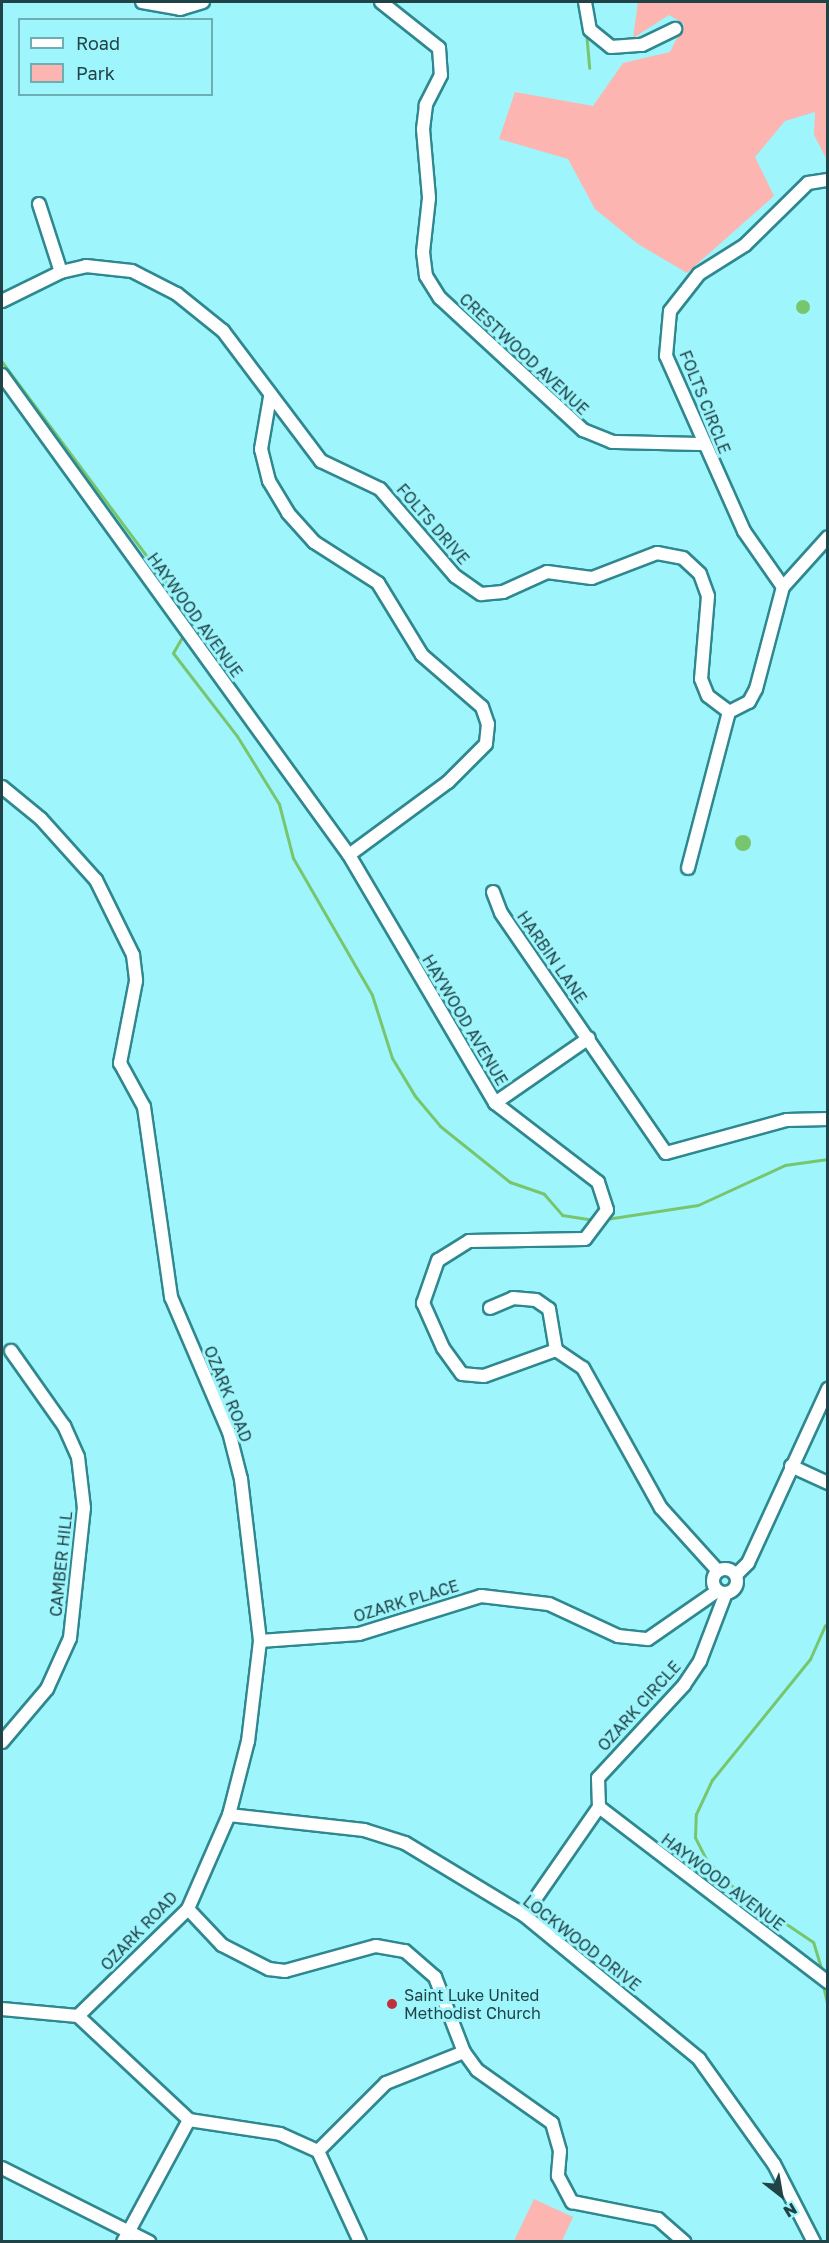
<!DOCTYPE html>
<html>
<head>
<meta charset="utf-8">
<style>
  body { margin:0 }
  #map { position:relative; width:829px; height:2243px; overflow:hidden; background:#9ff5fc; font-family:"Golos Text",sans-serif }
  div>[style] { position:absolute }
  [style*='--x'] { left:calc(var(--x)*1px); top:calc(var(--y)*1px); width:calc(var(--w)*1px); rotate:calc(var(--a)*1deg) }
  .green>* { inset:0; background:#fdb5b1 }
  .water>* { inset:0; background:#77c66e }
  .round { border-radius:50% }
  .stream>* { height:3px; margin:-1.5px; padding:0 1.5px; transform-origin:1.5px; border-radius:1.5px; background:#77c66e }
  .roads { filter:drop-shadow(2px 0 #2f888f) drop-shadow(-2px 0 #2f888f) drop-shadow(0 2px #2f888f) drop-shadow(0 -2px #2f888f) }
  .street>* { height:12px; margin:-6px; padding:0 6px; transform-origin:6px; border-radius:6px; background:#fff }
  .street>.ring { margin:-6px; padding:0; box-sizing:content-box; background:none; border:12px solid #fff; border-radius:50% }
  .dots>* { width:16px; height:16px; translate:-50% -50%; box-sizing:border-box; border:3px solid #9ff5fc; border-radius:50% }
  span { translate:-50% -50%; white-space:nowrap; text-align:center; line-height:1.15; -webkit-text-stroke:6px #9ff5fc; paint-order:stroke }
  .street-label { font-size:16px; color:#1f4346 }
  .poi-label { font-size:16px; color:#1f4346 }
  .left { translate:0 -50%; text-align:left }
  .frame { position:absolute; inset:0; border:3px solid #1f4346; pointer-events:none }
  .legend { position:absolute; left:18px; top:18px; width:195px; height:78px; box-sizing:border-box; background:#9ff5fc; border:2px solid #6caeb3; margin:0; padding:8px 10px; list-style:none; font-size:18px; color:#1f4346 }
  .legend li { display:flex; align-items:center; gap:12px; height:30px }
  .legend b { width:30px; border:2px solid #6caeb3 }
  .north { position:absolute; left:751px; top:2165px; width:60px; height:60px; -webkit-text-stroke:4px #9ff5fc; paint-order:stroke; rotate:149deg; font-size:16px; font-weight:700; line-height:24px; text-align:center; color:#1f4346 }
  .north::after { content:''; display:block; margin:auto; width:21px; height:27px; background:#1f4346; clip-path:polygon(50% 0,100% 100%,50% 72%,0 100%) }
</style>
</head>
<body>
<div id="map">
  <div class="green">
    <div style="clip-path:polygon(638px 2px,827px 2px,827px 160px,814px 135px,815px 112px,785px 121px,755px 157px,774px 196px,687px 273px,638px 244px,595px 209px,568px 159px,499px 139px,515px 92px,593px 106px,623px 63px,670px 52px,684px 24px,669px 15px,633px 38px)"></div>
    <div style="clip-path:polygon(534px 2199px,573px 2217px,562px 2241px,514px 2241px)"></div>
  </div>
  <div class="water">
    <div class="round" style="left:796px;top:300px;width:14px;height:14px"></div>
    <div class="round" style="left:735px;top:835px;width:16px;height:16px"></div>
  </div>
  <div class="stream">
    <div style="--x:586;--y:31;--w:37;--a:85"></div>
    <div style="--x:2;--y:362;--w:319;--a:53.3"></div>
    <div style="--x:193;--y:618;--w:10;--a:114"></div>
    <div style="--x:185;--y:632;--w:24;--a:120"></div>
    <div style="--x:173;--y:653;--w:105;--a:52.4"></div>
    <div style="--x:237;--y:736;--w:80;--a:58.3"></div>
    <div style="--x:279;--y:804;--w:56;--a:75.5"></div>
    <div style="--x:293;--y:858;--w:158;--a:60"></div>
    <div style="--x:372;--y:995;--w:66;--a:72.4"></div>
    <div style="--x:392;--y:1058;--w:44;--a:58.8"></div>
    <div style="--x:415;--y:1096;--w:39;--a:50"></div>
    <div style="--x:440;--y:1126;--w:90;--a:38.7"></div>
    <div style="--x:510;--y:1182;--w:36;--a:19"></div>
    <div style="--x:544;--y:1194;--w:28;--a:49"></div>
    <div style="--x:562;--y:1215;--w:31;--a:9"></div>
    <div style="--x:606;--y:1219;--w:93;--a:-8.7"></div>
    <div style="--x:698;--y:1205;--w:96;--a:-24.7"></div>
    <div style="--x:785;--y:1165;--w:43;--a:-7.9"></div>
    <div style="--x:822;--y:1971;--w:30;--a:-107"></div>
    <div style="--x:813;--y:1942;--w:93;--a:-146"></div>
    <div style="--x:736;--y:1890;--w:41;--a:-135"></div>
    <div style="--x:707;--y:1861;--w:27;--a:-117"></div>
    <div style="--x:695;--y:1837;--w:23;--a:-88"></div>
    <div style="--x:696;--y:1814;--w:38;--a:-65"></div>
    <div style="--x:712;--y:1780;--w:156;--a:-51"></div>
    <div style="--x:810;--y:1659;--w:37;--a:-66"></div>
    <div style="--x:822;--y:1981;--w:26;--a:77"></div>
  </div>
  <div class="roads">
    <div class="street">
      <div style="--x:142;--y:2;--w:39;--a:10"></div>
      <div style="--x:180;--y:9;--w:24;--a:-17"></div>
      <div style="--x:381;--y:2;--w:74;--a:38.4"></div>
      <div style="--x:439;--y:48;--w:27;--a:86"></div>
      <div style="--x:441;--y:75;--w:34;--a:117"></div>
      <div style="--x:426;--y:105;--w:24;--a:97"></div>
      <div style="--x:423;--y:129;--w:69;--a:85"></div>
      <div style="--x:429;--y:198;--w:54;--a:96.3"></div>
      <div style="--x:423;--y:252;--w:24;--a:83"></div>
      <div style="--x:426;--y:276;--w:26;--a:58"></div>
      <div style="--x:440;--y:298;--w:195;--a:42.7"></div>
      <div style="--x:583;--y:430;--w:31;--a:22"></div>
      <div style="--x:612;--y:442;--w:91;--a:1.3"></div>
      <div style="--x:585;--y:2;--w:28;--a:80"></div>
      <div style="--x:590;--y:30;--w:27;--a:39"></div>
      <div style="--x:611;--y:47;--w:31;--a:-4"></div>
      <div style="--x:642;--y:45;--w:37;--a:-26"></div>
      <div style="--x:39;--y:204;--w:71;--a:72.1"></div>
      <div style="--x:2;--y:301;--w:66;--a:-26.2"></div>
      <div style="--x:61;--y:272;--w:26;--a:-13"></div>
      <div style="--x:86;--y:266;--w:46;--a:6.2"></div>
      <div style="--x:132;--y:271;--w:51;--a:27.1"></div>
      <div style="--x:177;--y:294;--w:59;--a:38.8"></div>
      <div style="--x:223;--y:331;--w:163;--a:53"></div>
      <div style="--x:321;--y:461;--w:65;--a:25.4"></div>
      <div style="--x:380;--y:489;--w:115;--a:49.2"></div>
      <div style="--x:455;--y:576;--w:32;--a:35"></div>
      <div style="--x:481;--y:594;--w:22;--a:-5"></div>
      <div style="--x:503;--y:592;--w:48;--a:-24.4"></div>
      <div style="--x:547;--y:572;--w:45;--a:7.6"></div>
      <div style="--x:592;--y:578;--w:70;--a:-21"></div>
      <div style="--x:657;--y:553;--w:26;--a:11"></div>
      <div style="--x:683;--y:558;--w:23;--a:43"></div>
      <div style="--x:700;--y:574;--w:23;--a:70"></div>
      <div style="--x:708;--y:596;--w:83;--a:94.8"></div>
      <div style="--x:701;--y:679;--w:18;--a:68"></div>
      <div style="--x:708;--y:696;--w:26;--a:37"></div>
      <div style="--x:2;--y:375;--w:592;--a:54.14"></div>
      <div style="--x:349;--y:855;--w:288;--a:59.5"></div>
      <div style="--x:495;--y:1103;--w:130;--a:37.5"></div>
      <div style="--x:598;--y:1182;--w:29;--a:72"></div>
      <div style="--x:607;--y:1210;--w:36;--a:127"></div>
      <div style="--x:585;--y:1239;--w:116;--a:179"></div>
      <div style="--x:469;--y:1241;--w:36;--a:148"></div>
      <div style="--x:438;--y:1260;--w:46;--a:109.2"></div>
      <div style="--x:423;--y:1303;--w:49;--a:66"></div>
      <div style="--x:443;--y:1348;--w:32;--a:54"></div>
      <div style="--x:462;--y:1374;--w:22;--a:5"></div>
      <div style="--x:484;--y:1376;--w:77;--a:-19.9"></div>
      <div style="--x:556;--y:1350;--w:32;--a:34"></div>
      <div style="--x:583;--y:1368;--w:160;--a:60.9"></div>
      <div style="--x:661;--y:1508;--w:85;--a:47.9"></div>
      <div style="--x:270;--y:397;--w:53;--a:99.8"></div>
      <div style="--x:261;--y:449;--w:33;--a:76"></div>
      <div style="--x:269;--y:481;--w:37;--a:59"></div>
      <div style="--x:288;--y:513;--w:39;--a:48"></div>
      <div style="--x:314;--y:542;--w:76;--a:32.6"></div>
      <div style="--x:378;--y:583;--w:84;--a:58.6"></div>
      <div style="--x:422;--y:655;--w:79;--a:40.9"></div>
      <div style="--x:482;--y:707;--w:18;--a:71"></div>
      <div style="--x:488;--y:724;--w:20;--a:96"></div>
      <div style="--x:486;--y:744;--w:54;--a:135"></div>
      <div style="--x:448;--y:782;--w:123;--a:143.6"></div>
      <div style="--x:783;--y:587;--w:68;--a:-124.9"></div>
      <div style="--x:744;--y:531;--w:192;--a:-114"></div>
      <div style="--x:666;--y:356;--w:45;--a:-84.9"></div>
      <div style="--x:670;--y:311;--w:47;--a:-51.9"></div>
      <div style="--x:699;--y:274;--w:54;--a:-32.2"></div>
      <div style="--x:745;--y:245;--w:88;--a:-44.5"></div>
      <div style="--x:808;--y:183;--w:20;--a:-9"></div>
      <div style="--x:729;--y:712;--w:22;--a:-27"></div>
      <div style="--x:749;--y:702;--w:15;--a:-62"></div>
      <div style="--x:756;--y:689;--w:106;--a:-75.2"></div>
      <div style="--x:783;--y:587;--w:67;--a:-48"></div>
      <div style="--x:2;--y:787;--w:50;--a:39.4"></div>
      <div style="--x:41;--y:819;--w:82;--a:48"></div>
      <div style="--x:96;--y:880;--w:84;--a:63.7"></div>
      <div style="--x:133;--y:955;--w:26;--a:83"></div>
      <div style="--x:136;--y:981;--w:84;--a:101"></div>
      <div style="--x:120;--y:1063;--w:50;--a:61.4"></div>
      <div style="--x:144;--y:1107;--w:192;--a:81.9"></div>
      <div style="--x:171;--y:1297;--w:147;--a:66.8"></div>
      <div style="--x:229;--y:1432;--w:49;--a:75.7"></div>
      <div style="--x:241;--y:1479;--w:163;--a:83.3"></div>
      <div style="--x:260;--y:1641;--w:101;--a:96.8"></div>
      <div style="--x:248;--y:1741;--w:76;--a:104.4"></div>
      <div style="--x:229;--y:1815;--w:103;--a:113.6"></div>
      <div style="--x:188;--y:1909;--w:153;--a:135.8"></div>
      <div style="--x:688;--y:868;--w:161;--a:-75.3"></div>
      <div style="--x:493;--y:892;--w:22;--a:69"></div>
      <div style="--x:501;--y:913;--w:291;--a:55.5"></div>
      <div style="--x:666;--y:1153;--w:125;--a:-15.3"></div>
      <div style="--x:787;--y:1120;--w:41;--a:-1.4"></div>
      <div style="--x:495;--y:1103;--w:114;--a:-34.7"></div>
      <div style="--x:490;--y:1308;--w:25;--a:-23"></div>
      <div style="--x:513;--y:1298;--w:23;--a:5"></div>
      <div style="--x:536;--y:1300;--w:16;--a:35"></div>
      <div style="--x:549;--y:1309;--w:42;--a:80.3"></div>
      <div style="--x:791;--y:1466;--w:41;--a:24.7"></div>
      <div class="ring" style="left:713px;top:1569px;width:12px;height:12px"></div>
      <div style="--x:736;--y:1575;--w:17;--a:-45"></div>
      <div style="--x:748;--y:1563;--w:192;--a:-65.3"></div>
      <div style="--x:260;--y:1641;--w:99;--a:-4"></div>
      <div style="--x:359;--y:1634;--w:128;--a:-17.3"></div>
      <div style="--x:481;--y:1596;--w:68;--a:6.7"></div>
      <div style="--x:549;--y:1604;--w:76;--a:24.9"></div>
      <div style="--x:618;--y:1636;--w:30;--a:6"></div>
      <div style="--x:648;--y:1639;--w:84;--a:-34.8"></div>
      <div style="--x:2;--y:1742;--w:70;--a:-49.7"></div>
      <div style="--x:47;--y:1689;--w:56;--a:-65.7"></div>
      <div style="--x:70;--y:1638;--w:131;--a:-83.9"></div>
      <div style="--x:84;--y:1508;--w:51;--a:-96.7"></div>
      <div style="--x:78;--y:1457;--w:34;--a:-114"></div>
      <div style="--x:64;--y:1426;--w:92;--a:-125.2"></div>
      <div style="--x:599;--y:1807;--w:288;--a:37.4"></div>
      <div style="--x:599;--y:1807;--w:29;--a:-92"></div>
      <div style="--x:598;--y:1778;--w:127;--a:-47.2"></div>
      <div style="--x:684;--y:1685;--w:29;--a:-56"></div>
      <div style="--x:700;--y:1661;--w:73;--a:-69.1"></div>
      <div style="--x:229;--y:1815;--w:136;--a:6.3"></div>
      <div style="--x:364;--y:1830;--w:43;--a:17.6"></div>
      <div style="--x:405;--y:1843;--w:139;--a:31.2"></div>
      <div style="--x:524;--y:1915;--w:227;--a:39.4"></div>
      <div style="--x:699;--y:2059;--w:129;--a:54.5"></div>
      <div style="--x:774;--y:2164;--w:88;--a:62.9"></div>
      <div style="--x:188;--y:1909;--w:50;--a:46.6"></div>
      <div style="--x:222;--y:1945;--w:53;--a:27.1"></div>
      <div style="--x:269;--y:1969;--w:16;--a:7"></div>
      <div style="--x:285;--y:1971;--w:94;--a:-15.4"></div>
      <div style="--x:376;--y:1946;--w:29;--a:10"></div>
      <div style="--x:405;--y:1951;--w:40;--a:41"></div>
      <div style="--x:435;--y:1977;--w:80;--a:68.9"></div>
      <div style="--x:464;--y:2052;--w:22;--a:54"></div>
      <div style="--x:477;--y:2070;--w:92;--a:35.2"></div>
      <div style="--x:552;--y:2123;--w:29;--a:74"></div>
      <div style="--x:560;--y:2151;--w:25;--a:95"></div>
      <div style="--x:558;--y:2176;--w:30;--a:62"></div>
      <div style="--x:572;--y:2202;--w:88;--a:11.2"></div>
      <div style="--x:658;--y:2219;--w:35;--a:41"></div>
      <div style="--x:524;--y:1915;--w:131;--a:-55.2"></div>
      <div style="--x:2;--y:2009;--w:76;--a:5.3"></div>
      <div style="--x:78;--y:2016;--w:152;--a:43.1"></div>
      <div style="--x:189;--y:2120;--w:92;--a:8.7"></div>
      <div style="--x:280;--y:2134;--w:42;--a:24.1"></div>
      <div style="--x:318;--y:2151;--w:100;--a:65.2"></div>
      <div style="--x:318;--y:2151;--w:96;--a:-45"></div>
      <div style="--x:386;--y:2083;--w:84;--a:-21.7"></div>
      <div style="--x:2;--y:2168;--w:165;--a:26.7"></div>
      <div style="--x:123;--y:2242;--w:139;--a:-61.6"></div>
    </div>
  </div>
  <div class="dots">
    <div style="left:392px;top:2004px;background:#c0303b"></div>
  </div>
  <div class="street-label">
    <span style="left:524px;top:354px;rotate:43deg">CRESTWOOD AVENUE</span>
    <span style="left:705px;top:402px;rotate:68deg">FOLTS CIRCLE</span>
    <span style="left:433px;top:524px;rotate:49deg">FOLTS DRIVE</span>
    <span style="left:195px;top:615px;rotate:54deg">HAYWOOD AVENUE</span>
    <span style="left:552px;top:957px;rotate:55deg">HARBIN LANE</span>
    <span style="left:465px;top:1020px;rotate:59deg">HAYWOOD AVENUE</span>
    <span style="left:228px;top:1394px;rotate:68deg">OZARK ROAD</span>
    <span style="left:61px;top:1564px;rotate:-84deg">CAMBER HILL</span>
    <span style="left:406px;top:1601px;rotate:-17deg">OZARK PLACE</span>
    <span style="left:639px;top:1706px;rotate:-48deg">OZARK CIRCLE</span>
    <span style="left:723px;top:1882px;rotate:37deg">HAYWOOD AVENUE</span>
    <span style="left:139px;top:1931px;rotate:-46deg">OZARK ROAD</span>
    <span style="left:582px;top:1943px;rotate:38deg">LOCKWOOD DRIVE</span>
  </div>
  <div class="poi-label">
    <span class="left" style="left:404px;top:2004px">Saint Luke United<br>Methodist Church</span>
  </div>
  <div class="frame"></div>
  <ul class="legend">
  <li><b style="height:8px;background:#fff"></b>Road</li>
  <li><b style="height:16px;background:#fdb5b1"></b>Park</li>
  </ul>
  <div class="north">N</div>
</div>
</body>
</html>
